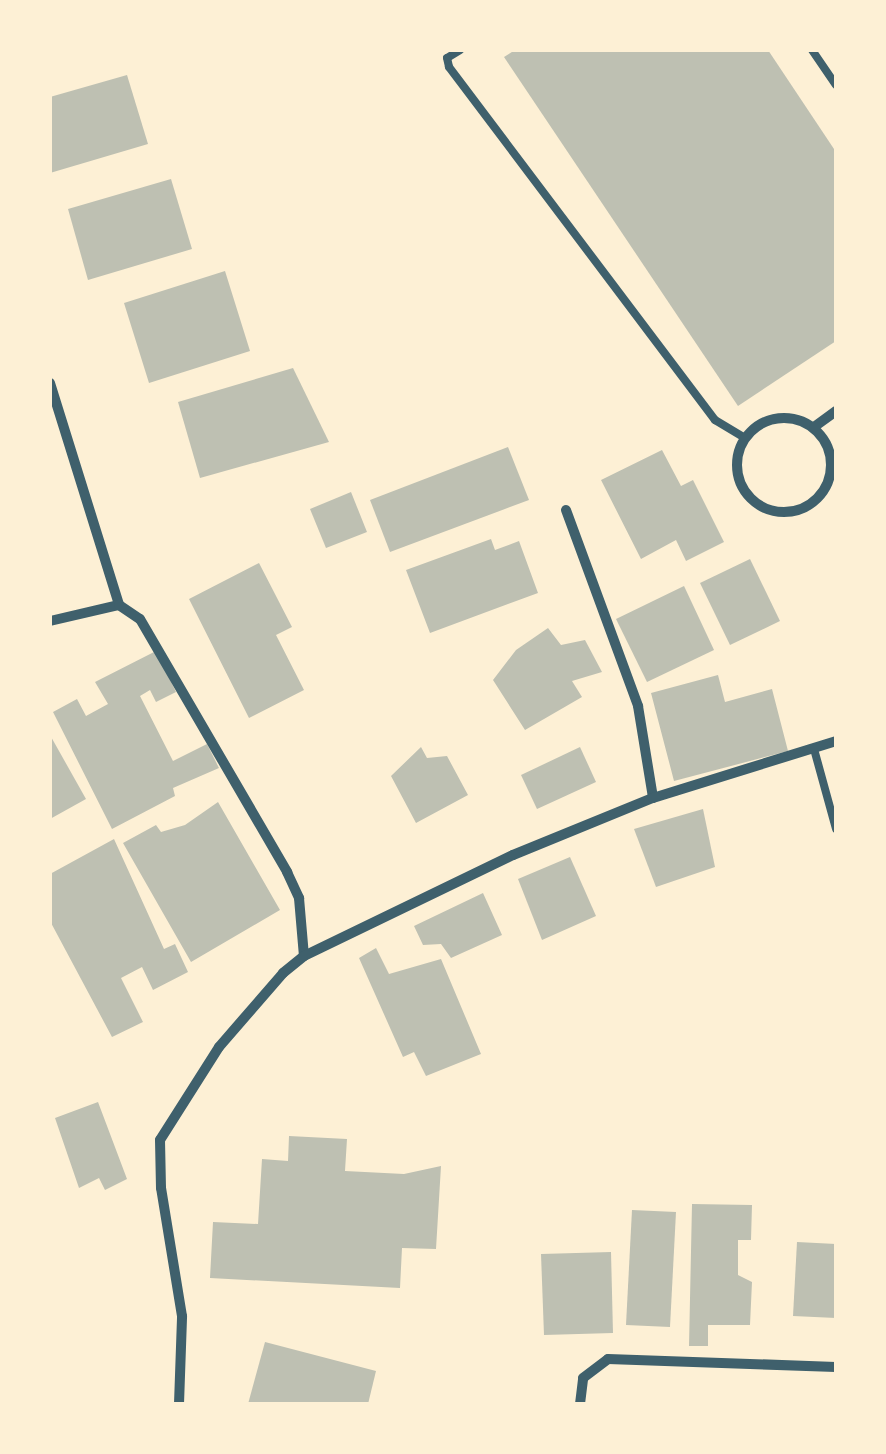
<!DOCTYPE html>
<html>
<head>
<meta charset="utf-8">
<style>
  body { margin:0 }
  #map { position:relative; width:886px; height:1454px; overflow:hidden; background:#fdf0d5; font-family:Barlow,sans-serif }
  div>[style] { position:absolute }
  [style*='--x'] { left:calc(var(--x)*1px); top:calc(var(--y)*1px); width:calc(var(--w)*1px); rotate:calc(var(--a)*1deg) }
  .building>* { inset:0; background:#bec0b2 }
  .service>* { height:8px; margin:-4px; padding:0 4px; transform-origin:4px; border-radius:4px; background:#3f606c }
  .minor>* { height:10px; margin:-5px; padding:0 5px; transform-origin:5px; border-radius:5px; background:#3f606c }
  .minor>.ring { margin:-5px; padding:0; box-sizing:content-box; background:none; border:10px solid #3f606c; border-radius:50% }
  span { translate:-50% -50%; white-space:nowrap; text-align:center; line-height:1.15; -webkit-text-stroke:8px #fdf0d5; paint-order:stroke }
  .frame { position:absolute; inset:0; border:52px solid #fdf0d5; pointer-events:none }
</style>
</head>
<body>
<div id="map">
  <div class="building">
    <div style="clip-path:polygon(515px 50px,768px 50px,836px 152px,836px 341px,738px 406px,504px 57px)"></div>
    <div style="clip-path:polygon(127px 75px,148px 144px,50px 173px,50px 97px)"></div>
    <div style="clip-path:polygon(171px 179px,192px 249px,88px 280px,68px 209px)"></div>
    <div style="clip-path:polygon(225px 271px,250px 351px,149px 383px,124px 303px)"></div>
    <div style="clip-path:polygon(293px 368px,329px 442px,200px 478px,178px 402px)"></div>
    <div style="clip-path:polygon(508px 447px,529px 500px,390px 552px,370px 500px)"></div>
    <div style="clip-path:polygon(662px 450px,681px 486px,693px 480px,724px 542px,686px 561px,676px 540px,641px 559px,601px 480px)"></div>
    <div style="clip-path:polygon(351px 492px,367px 532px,326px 548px,310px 509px)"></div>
    <div style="clip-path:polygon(491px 539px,495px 550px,519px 541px,538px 593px,430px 633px,406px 570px)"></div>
    <div style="clip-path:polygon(750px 559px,780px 621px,730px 645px,700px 583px)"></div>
    <div style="clip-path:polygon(259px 563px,292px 627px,276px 635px,304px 690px,249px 718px,189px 599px)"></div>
    <div style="clip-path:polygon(684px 586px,714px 650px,647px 682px,616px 619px)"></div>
    <div style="clip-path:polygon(548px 628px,561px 645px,585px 640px,602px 672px,572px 681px,582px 697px,525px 730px,493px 680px,516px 650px)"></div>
    <div style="clip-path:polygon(156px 651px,176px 692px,156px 702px,150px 690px,140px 696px,173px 761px,207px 744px,219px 768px,173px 788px,175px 796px,112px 829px,53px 712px,77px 699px,86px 716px,108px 704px,95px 682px)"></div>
    <div style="clip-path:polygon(718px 675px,725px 702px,772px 689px,788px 751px,674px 781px,651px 693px)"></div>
    <div style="clip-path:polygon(50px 735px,86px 799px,50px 819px)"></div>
    <div style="clip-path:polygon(421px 747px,427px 758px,447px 756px,468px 795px,416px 823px,391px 776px)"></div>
    <div style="clip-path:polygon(580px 747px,596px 782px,537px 809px,521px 775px)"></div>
    <div style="clip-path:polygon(218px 802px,280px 910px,191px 962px,123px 843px,156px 825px,161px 832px,185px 825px)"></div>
    <div style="clip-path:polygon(703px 809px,715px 867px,656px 887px,634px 829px)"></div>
    <div style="clip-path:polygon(114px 839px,164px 949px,175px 944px,188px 972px,153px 990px,142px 967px,121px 978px,143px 1022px,112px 1037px,50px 921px,50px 874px)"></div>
    <div style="clip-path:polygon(570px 857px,596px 916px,542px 940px,518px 879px)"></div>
    <div style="clip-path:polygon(483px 893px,502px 935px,451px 958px,441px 944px,423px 945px,414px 926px)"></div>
    <div style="clip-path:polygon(376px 948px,389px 974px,441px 959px,481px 1054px,426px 1076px,414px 1052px,403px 1057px,359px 958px)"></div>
    <div style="clip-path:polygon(98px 1102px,127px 1179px,105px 1190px,99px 1178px,79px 1188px,55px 1118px)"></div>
    <div style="clip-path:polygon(289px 1136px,347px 1139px,345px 1171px,404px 1174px,441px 1166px,436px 1249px,402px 1248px,400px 1288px,210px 1278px,213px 1222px,258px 1224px,262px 1159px,288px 1161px)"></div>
    <div style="clip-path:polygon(692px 1204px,752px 1205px,751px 1240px,738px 1240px,738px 1275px,752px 1282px,750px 1325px,708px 1325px,708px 1346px,689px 1346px)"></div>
    <div style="clip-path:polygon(632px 1210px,676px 1212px,670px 1327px,626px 1325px)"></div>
    <div style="clip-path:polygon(797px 1242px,836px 1244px,836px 1318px,793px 1316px)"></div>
    <div style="clip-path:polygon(611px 1252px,613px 1333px,544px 1335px,541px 1254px)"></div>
    <div style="clip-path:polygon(265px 1342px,376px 1371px,368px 1404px,248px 1404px)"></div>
  </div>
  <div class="service">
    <div style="--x:460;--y:50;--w:15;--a:148"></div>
    <div style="--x:447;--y:58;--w:9;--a:77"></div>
    <div style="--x:449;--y:67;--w:442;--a:53"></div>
    <div style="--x:715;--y:420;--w:35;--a:31"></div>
    <div style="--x:812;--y:50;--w:42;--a:55.6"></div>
    <div style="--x:830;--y:452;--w:9;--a:49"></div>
    <div style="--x:814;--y:749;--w:83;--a:74.6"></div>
  </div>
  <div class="minor">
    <div style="--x:50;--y:383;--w:232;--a:72.7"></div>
    <div class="ring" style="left:737px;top:418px;width:84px;height:84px"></div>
    <div style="--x:814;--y:427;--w:27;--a:-36"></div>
    <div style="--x:566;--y:510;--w:209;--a:69.8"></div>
    <div style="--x:638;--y:706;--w:93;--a:80.7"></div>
    <div style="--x:50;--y:621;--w:71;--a:-13.1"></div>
    <div style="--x:119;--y:605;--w:25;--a:34"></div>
    <div style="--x:140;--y:619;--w:293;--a:59.8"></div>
    <div style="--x:287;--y:872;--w:29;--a:65"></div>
    <div style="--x:299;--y:898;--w:58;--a:85.1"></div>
    <div style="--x:179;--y:1404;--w:88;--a:-88"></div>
    <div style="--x:182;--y:1316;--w:130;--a:-99.3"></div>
    <div style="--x:161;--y:1188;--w:48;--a:-91.2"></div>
    <div style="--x:160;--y:1140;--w:110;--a:-57.6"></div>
    <div style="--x:219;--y:1047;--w:98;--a:-49.1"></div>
    <div style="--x:283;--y:973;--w:27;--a:-39"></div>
    <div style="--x:304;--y:956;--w:232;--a:-25.8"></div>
    <div style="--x:513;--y:855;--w:151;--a:-22.2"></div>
    <div style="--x:653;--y:798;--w:192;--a:-17.3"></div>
    <div style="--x:580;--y:1404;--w:26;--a:-83"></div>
    <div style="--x:583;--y:1378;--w:31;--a:-37"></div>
    <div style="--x:608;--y:1359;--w:228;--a:2"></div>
  </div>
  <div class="frame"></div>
</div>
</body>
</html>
